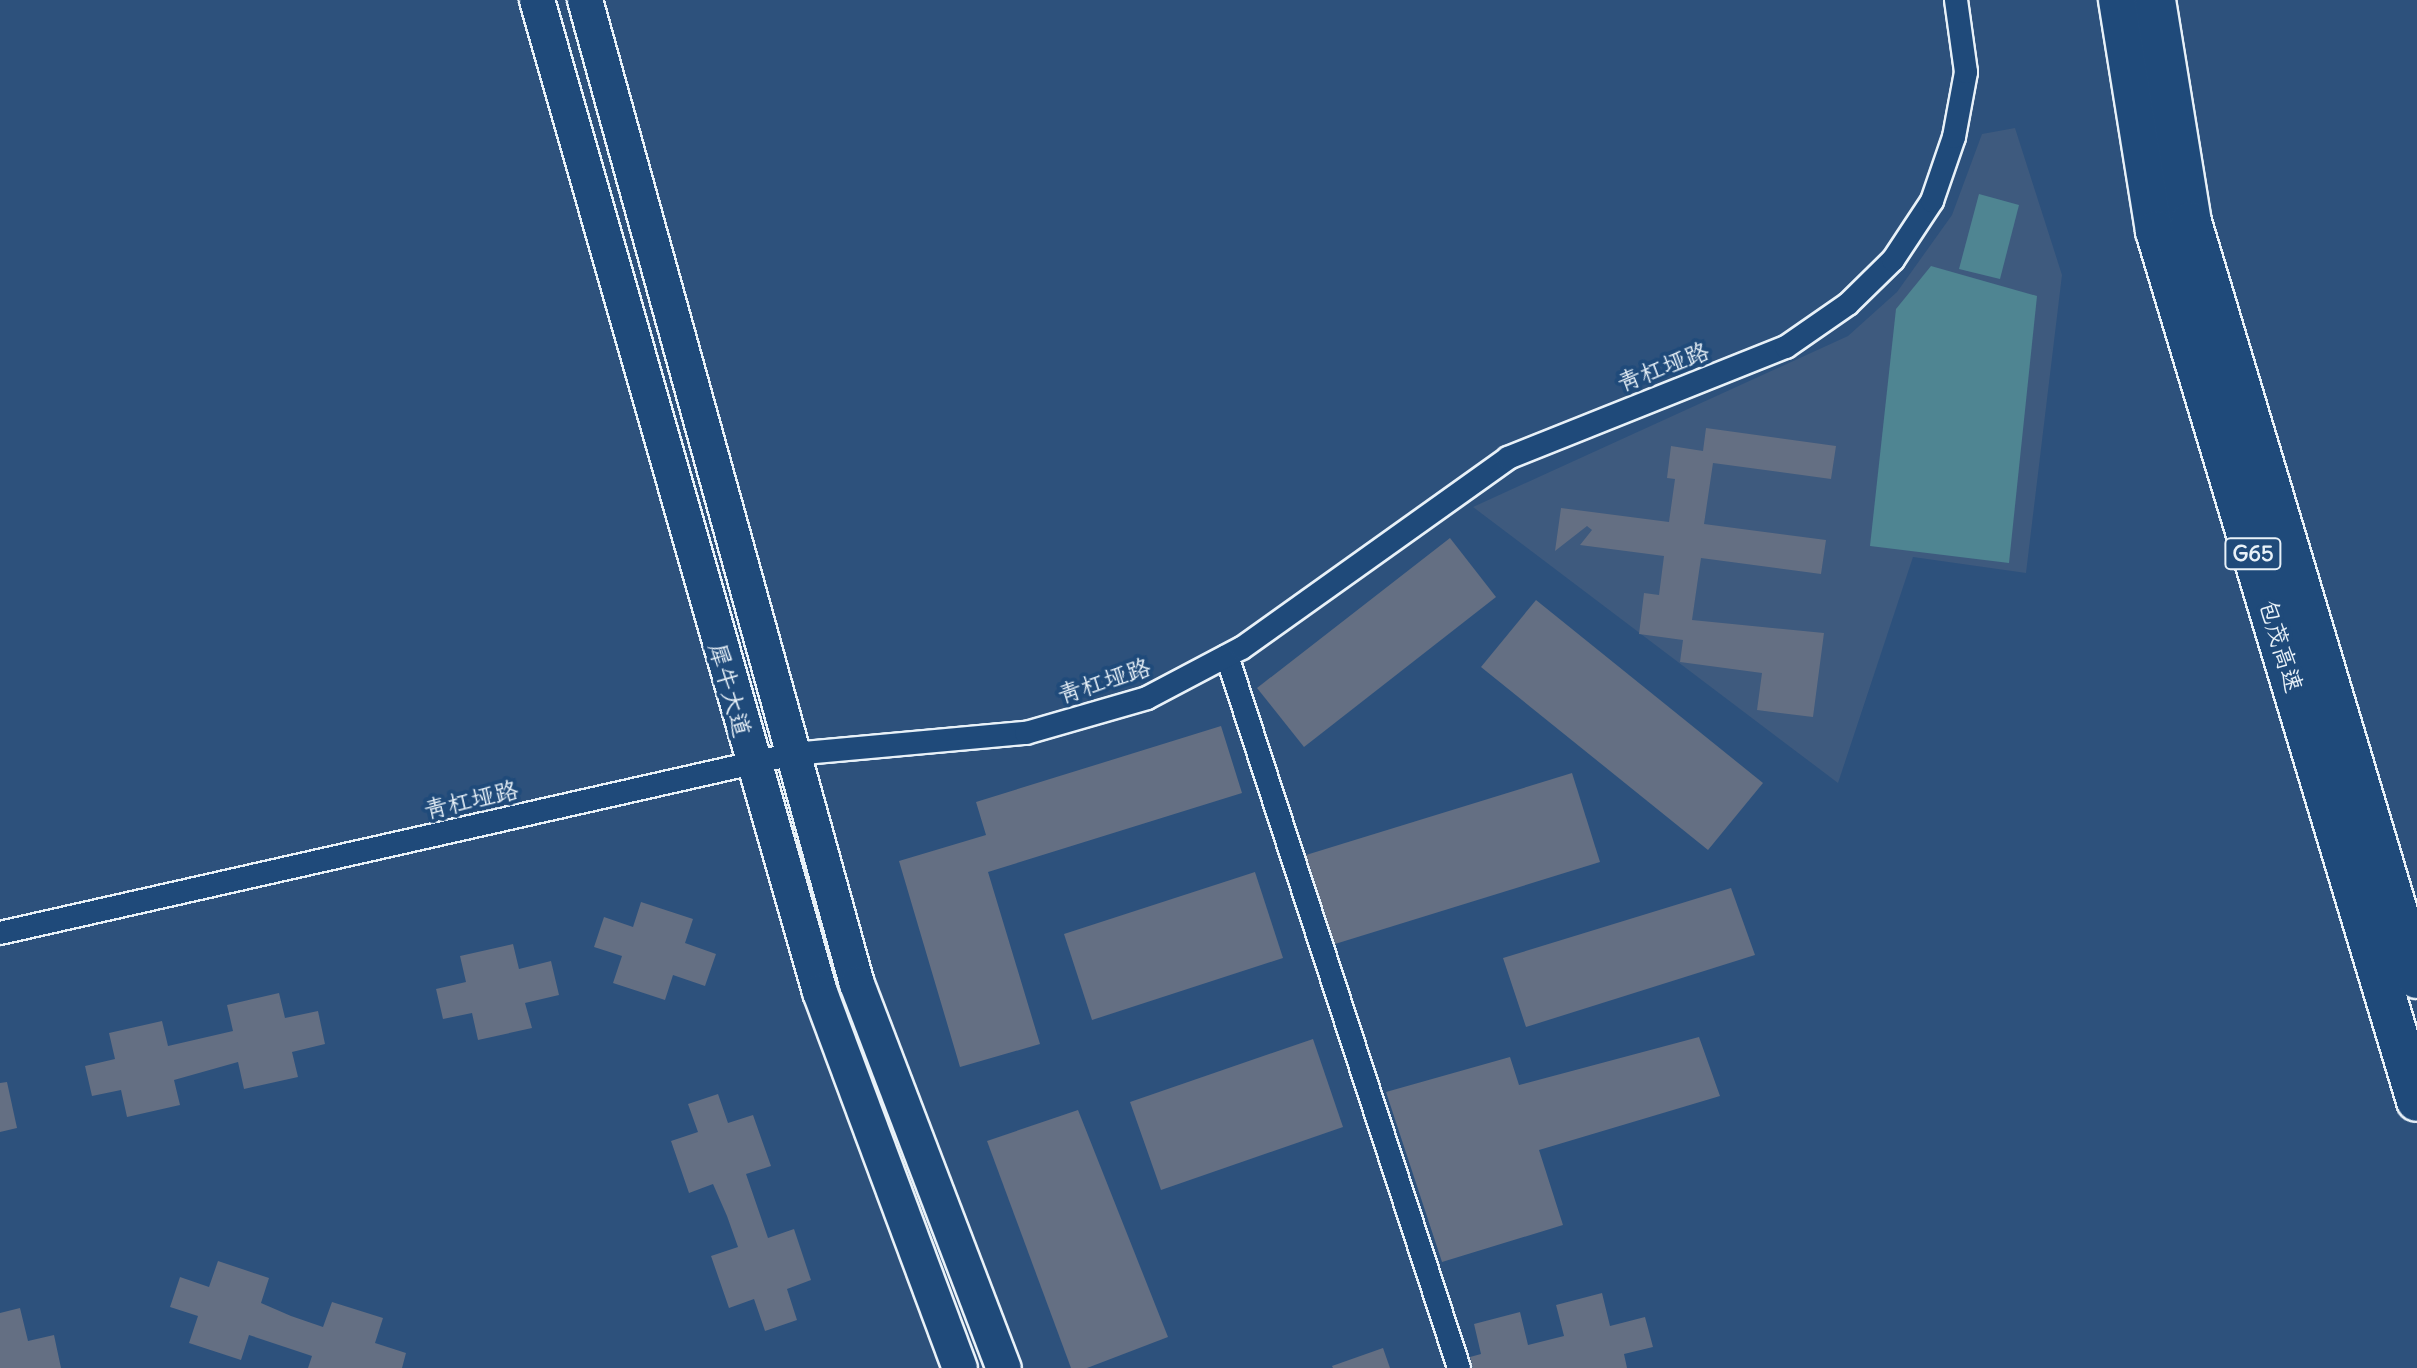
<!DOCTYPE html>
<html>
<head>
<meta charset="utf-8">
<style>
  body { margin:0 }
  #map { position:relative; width:2417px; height:1368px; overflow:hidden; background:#2d517c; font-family:Delius,"LXGW WenKai TC",sans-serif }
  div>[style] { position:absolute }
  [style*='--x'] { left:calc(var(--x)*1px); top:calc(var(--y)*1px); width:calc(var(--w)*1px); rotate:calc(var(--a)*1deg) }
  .built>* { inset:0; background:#3e5a7e }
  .green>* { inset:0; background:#4f8592 }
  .building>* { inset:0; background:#646f83 }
  .roads { filter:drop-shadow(2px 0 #e8f1f8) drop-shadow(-2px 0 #e8f1f8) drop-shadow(0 2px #e8f1f8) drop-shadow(0 -2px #e8f1f8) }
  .street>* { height:22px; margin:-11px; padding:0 11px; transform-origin:11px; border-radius:11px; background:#1f4a7a }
  .primary>* { height:34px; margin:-17px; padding:0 17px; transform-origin:17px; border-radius:17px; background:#1f4a7a }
  .highway>* { height:40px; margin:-20px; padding:0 20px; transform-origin:20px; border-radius:20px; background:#1f4a7a }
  span { translate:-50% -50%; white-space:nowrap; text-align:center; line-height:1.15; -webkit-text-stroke:8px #1f4a7a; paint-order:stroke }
  .shield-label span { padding:2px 6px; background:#1f4a7a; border:2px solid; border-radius:6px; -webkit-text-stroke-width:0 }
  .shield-label { font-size:22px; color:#e8f1f8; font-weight:700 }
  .street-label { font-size:24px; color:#e8f1f8 }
</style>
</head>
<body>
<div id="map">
  <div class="built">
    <div style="clip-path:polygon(2015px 128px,2062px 275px,2026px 573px,1913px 557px,1838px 783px,1473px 507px,1848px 336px,1897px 292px,1952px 215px,1982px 134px)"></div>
  </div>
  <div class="green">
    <div style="clip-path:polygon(1979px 194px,2019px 205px,2000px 279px,1959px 269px)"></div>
    <div style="clip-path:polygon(1931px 266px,2037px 296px,2009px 563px,1870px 546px,1896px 309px)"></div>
  </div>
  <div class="building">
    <div style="clip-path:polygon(1706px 428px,1836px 446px,1831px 479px,1713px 463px,1704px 524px,1826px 540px,1821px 574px,1701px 558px,1692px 620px,1824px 633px,1813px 717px,1757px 710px,1762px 673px,1680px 662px,1683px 640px,1639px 634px,1644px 593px,1659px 595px,1664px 556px,1580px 545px,1592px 530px,1587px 526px,1555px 551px,1561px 508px,1669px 522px,1675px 479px,1667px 478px,1671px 446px,1703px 451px)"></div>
    <div style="clip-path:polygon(1450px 538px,1496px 597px,1304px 747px,1257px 688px)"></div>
    <div style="clip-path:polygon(1536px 600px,1763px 783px,1708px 850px,1481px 667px)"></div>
    <div style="clip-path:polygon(1221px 726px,1242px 793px,988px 872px,1040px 1044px,960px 1067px,899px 861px,986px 835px,976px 802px)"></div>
    <div style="clip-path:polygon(1572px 773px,1600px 862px,1335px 944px,1306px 855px)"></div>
    <div style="clip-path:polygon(1255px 872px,1283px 958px,1092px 1020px,1064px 934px)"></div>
    <div style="clip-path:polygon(1731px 888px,1755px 955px,1526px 1027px,1503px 958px)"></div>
    <div style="clip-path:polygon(641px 902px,693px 919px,685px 943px,716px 954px,705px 986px,673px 975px,665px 1000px,613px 983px,622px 956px,594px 947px,604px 917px,633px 927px)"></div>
    <div style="clip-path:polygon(513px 944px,519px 969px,551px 961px,559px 995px,525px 1003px,532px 1028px,478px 1040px,472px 1013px,443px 1019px,436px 989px,466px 982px,460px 956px)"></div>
    <div style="clip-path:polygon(279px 993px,285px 1018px,318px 1011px,325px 1044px,292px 1052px,298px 1077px,244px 1089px,238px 1062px,174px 1080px,180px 1105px,127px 1117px,121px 1090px,92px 1096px,85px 1066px,115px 1059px,109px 1033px,162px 1021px,168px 1046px,233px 1031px,227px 1005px)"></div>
    <div style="clip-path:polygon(1699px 1037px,1720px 1096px,1539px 1150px,1563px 1225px,1442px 1262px,1386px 1092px,1510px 1057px,1519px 1085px)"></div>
    <div style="clip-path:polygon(1313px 1039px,1343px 1127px,1161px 1190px,1130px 1102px)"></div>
    <div style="clip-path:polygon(7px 1082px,17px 1128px,0 1132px,0 1083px)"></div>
    <div style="clip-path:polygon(718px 1094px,728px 1123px,753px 1115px,771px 1166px,746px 1174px,768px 1238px,794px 1229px,811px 1280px,787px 1289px,797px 1320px,765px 1331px,754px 1299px,729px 1308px,711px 1256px,738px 1247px,727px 1216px,713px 1184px,689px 1193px,671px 1141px,698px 1132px,688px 1104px)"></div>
    <div style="clip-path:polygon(1078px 1110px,1168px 1337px,1087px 1368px,1071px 1368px,987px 1141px)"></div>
    <div style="clip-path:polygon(218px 1261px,269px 1278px,261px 1303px,291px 1316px,323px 1327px,332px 1302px,383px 1318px,375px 1343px,406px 1353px,402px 1368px,308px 1368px,312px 1356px,249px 1335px,241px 1360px,189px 1343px,198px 1316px,170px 1307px,180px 1277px,209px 1287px)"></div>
    <div style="clip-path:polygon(1602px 1293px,1610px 1326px,1645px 1317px,1653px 1347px,1624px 1354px,1627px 1368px,1473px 1368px,1470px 1357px,1481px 1354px,1474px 1324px,1520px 1312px,1528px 1345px,1564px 1336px,1556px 1305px)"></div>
    <div style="clip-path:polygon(20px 1308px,28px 1341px,54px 1335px,61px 1368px,0 1368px,0 1313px)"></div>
    <div style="clip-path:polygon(1383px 1348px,1390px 1368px,1333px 1368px,1332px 1366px)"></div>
  </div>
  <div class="roads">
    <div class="street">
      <div style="--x:1227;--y:656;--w:749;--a:71.95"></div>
      <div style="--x:0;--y:933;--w:813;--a:-12.72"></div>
      <div style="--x:793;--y:754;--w:234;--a:-5.2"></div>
      <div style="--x:1026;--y:733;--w:126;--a:-16.1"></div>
      <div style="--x:1147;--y:698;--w:107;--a:-27.8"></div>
      <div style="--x:1242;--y:648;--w:327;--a:-35.5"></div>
      <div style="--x:1508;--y:458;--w:299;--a:-21.8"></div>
      <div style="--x:1786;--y:347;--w:75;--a:-34.7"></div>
      <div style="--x:1848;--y:304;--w:63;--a:-44.4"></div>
      <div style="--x:1893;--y:260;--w:71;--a:-56.5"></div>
      <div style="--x:1932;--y:201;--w:68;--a:-71"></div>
      <div style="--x:1954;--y:137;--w:66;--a:-79.5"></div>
      <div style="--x:1966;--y:72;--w:73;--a:-97.9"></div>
    </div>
    <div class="primary">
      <div style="--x:537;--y:0;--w:1032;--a:74.08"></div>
      <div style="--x:820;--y:992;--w:401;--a:69.6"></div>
      <div style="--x:585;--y:0;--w:1021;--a:74.55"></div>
      <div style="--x:857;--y:984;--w:411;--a:69.1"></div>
    </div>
    <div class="highway">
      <div style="--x:2119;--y:0;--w:234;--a:80.9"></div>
      <div style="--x:2156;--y:231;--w:908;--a:73.3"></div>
      <div style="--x:2155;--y:0;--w:225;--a:80.8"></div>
      <div style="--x:2191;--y:222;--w:789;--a:73.36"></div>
    </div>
  </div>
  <div class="shield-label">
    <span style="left:2253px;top:554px">G65</span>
  </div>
  <div class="street-label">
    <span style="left:1663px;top:367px;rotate:-21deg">青杠垭路</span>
    <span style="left:2281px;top:646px;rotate:73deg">包茂高速</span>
    <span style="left:1104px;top:681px;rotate:-18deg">青杠垭路</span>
    <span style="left:730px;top:690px;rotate:74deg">犀牛大道</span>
    <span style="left:471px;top:800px;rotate:-13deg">青杠垭路</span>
  </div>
</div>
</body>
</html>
